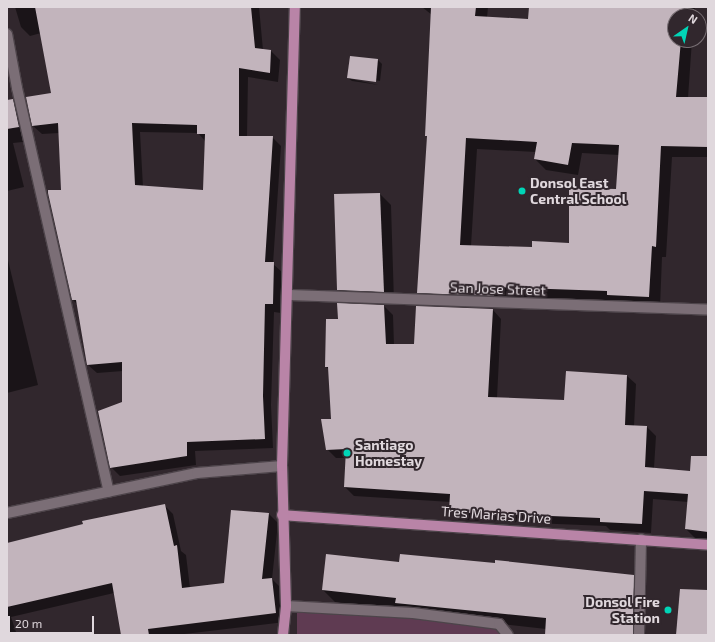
<!DOCTYPE html>
<html>
<head>
<meta charset="utf-8">
<style>
  body { margin:0 }
  #map { position:relative; width:715px; height:642px; overflow:hidden; background:#31272d; font-family:"Exo 2",sans-serif }
  div>[style] { position:absolute }
  [style*='--x'] { left:calc(var(--x)*1px); top:calc(var(--y)*1px); width:calc(var(--w)*1px); rotate:calc(var(--a)*1deg) }
  .green>* { inset:0; background:#5f3b52 }
  .shadow>* { inset:0; background:#0007 }
  .building>* { inset:0; background:#c2b4bc }
  .roads { filter:drop-shadow(1px 0 #4d444a) drop-shadow(-1px 0 #4d444a) drop-shadow(0 1px #4d444a) drop-shadow(0 -1px #4d444a) }
  .minor>* { height:10px; margin:-5px; padding:0 5px; transform-origin:5px; border-radius:5px; background:#7b6e76 }
  .major>* { height:10px; margin:-5px; padding:0 5px; transform-origin:5px; border-radius:5px; background:#b984a7 }
  .dots>* { width:11px; height:11px; translate:-50% -50%; box-sizing:border-box; border:2px solid #31272d; border-radius:50% }
  span { translate:-50% -50%; white-space:nowrap; text-align:center; line-height:1.15; -webkit-text-stroke:4px #31272d; paint-order:stroke }
  .poi-label { font-size:14px; color:#e0d8dd; font-weight:700 }
  .left { translate:0 -50%; text-align:left }
  .right { translate:-100% -50%; text-align:right }
  .street-label { font-size:14px; color:#e0d8dd }
  .frame { position:absolute; inset:0; border:8px solid #e0d8dd; pointer-events:none }
  .north { position:absolute; left:667px; top:8px; width:40px; height:40px; box-sizing:border-box; background:#31272d; border:1px solid #776e73; border-radius:50%; rotate:34deg; font-size:11px; font-weight:700; line-height:16px; text-align:center; color:#e0d8dd }
  .north::after { content:''; display:block; margin:auto; width:14px; height:18px; background:#00d5b7; clip-path:polygon(50% 0,100% 100%,50% 72%,0 100%) }
  .scale { position:absolute; left:8px; top:616px; width:86px; height:18px; box-sizing:border-box; border:2px solid #e0d8dd; border-top:0; padding-left:5px; font-size:12px; line-height:14px; white-space:nowrap; color:#e0d8dd; -webkit-text-stroke:3px #31272d; paint-order:stroke }
</style>
</head>
<body>
<div id="map">
  <div class="green">
    <div style="clip-path:polygon(297px 606px,502px 625px,510px 635px,297px 635px)"></div>
  </div>
  <div class="shadow">
    <div style="clip-path:polygon(evenodd,15px 7px,259px 7px,263px 50px,271px 51px,280px 60px,278px 82px,248px 77px,247px 137px,272px 137px,281px 146px,273px 264px,282px 272px,281px 313px,274px 312px,271px 405px,273px 448px,195px 451px,196px 465px,120px 476px,111px 467px,123px 403px,123px 371px,97px 373px,88px 365px,78px 305px,73px 300px,62px 191px,59px 133px,42px 134px,33px 126px,52px 94px,41px 33px,30px 36px,21px 27px,15px 7px,140px 132px,198px 133px,205px 141px,204px 191px,143px 187px,140px 132px)"></div>
    <div style="clip-path:polygon(evenodd,422px 7px,488px 7px,487px 18px,529px 20px,530px 7px,695px 7px,694px 16px,675px 16px,675px 40px,692px 40px,688px 98px,708px 98px,708px 157px,672px 157px,666px 257px,662px 257px,660px 308px,619px 305px,615px 302px,504px 298px,504px 306px,429px 303px,418px 293px,428px 138px,432px 15px,422px 7px,477px 149px,536px 152px,535px 159px,546px 170px,578px 175px,582px 153px,619px 155px,617px 190px,570px 244px,532px 248px,471px 246px,477px 149px)"></div>
    <div style="clip-path:polygon(351px 57px,378px 60px,382px 64px,380px 81px,351px 77px,351px 79px,379px 85px,352px 81px,348px 78px)"></div>
    <div style="clip-path:polygon(12px 100px,26px 113px,32px 141px,13px 143px,24px 187px,7px 191px,7px 101px)"></div>
    <div style="clip-path:polygon(380px 194px,391px 205px,394px 302px,349px 301px,338px 290px)"></div>
    <div style="clip-path:polygon(7px 256px,38px 385px,7px 393px)"></div>
    <div style="clip-path:polygon(384px 306px,393px 315px,394px 345px,415px 345px,493px 310px,501px 319px,497px 398px,565px 401px,627px 376px,636px 384px,634px 426px,647px 427px,656px 436px,654px 468px,708px 474px,708px 539px,695px 538px,686px 529px,688px 502px,653px 499px,651px 533px,610px 530px,606px 526px,459px 520px,450px 512px,451px 502px,354px 496px,345px 487px,347px 458px,336px 458px,327px 449px,333px 420px,330px 370px,326px 367px,339px 320px)"></div>
    <div style="clip-path:polygon(164px 505px,173px 514px,181px 551px,186px 555px,190px 588px,225px 584px,232px 511px,269px 514px,278px 523px,272px 579px,281px 588px,285px 622px,176px 635px,125px 635px,114px 593px,11px 617px,17px 635px,7px 635px,7px 545px)"></div>
    <div style="clip-path:polygon(400px 563px,633px 575px,645px 587px,644px 635px,546px 635px,546px 629px,408px 614px,403px 609px,335px 602px,323px 590px)"></div>
  </div>
  <div class="building">
    <div style="clip-path:polygon(evenodd,35px 7px,251px 7px,255px 48px,271px 50px,270px 73px,239px 68px,239px 136px,273px 136px,265px 262px,274px 262px,273px 304px,265px 304px,263px 396px,265px 439px,187px 442px,187px 456px,110px 468px,98px 411px,122px 402px,122px 362px,87px 365px,76px 300px,72px 300px,48px 193px,48px 190px,61px 190px,58px 123px,32px 126px,26px 97px,51px 93px,35px 7px,132px 123px,197px 125px,197px 134px,205px 134px,203px 190px,135px 185px,132px 123px)"></div>
    <div style="clip-path:polygon(evenodd,431px 7px,476px 7px,475px 16px,528px 19px,529px 7px,684px 7px,683px 16px,675px 16px,675px 40px,681px 40px,676px 97px,708px 97px,708px 147px,661px 146px,656px 247px,652px 246px,649px 297px,607px 295px,607px 291px,494px 287px,494px 296px,417px 293px,427px 136px,425px 136px,431px 7px,466px 138px,537px 142px,534px 159px,568px 165px,572px 143px,619px 145px,616px 189px,569px 188px,569px 243px,532px 241px,532px 247px,460px 245px,466px 138px)"></div>
    <div style="clip-path:polygon(350px 56px,378px 59px,376px 82px,347px 78px)"></div>
    <div style="clip-path:polygon(13px 99px,19px 127px,7px 129px,7px 100px)"></div>
    <div style="clip-path:polygon(380px 193px,384px 292px,337px 290px,334px 194px)"></div>
    <div style="clip-path:polygon(337px 303px,384px 305px,386px 344px,414px 344px,416px 306px,493px 309px,488px 397px,564px 400px,566px 371px,627px 375px,625px 425px,647px 426px,645px 467px,690px 471px,691px 456px,708px 456px,708px 532px,685px 529px,688px 494px,644px 491px,642px 524px,600px 522px,600px 518px,449px 512px,450px 494px,344px 487px,346px 449px,326px 450px,321px 419px,331px 419px,328px 367px,325px 367px,326px 319px,338px 319px)"></div>
    <div style="clip-path:polygon(165px 504px,174px 546px,177px 545px,182px 588px,224px 583px,231px 510px,269px 513px,262px 579px,272px 578px,276px 613px,148px 629px,149px 635px,121px 635px,112px 583px,7px 607px,7px 543px,83px 524px,82px 521px)"></div>
    <div style="clip-path:polygon(326px 554px,399px 562px,400px 554px,495px 563px,495px 560px,634px 575px,633px 635px,545px 635px,546px 618px,395px 603px,396px 598px,322px 590px)"></div>
    <div style="clip-path:polygon(680px 589px,708px 590px,708px 635px,676px 635px)"></div>
  </div>
  <div class="roads">
    <div class="minor">
      <div style="--x:7;--y:34;--w:55;--a:79.5"></div>
      <div style="--x:17;--y:88;--w:414;--a:77.2"></div>
      <div style="--x:287;--y:295;--w:421;--a:2"></div>
      <div style="--x:7;--y:513;--w:194;--a:-11.9"></div>
      <div style="--x:197;--y:473;--w:85;--a:-4.7"></div>
      <div style="--x:286;--y:606;--w:127;--a:3.2"></div>
      <div style="--x:413;--y:613;--w:87;--a:7.3"></div>
      <div style="--x:499;--y:624;--w:14;--a:51"></div>
      <div style="--x:639;--y:635;--w:96;--a:-88.8"></div>
    </div>
    <div class="major">
      <div style="--x:282;--y:515;--w:427;--a:4"></div>
      <div style="--x:283;--y:635;--w:29;--a:-84"></div>
      <div style="--x:286;--y:606;--w:140;--a:-91.6"></div>
      <div style="--x:282;--y:466;--w:459;--a:-88.4"></div>
    </div>
  </div>
  <div class="dots">
    <div style="left:522px;top:191px;background:#00d5b7"></div>
    <div style="left:347px;top:453px;background:#00d5b7"></div>
    <div style="left:668px;top:610px;background:#00d5b7"></div>
  </div>
  <div class="poi-label">
    <span class="left" style="left:530px;top:191px">Donsol East<br>Central School</span>
    <span class="left" style="left:355px;top:453px">Santiago<br>Homestay</span>
    <span class="right" style="left:660px;top:610px">Donsol Fire<br>Station</span>
  </div>
  <div class="street-label">
    <span style="left:498px;top:289px;rotate:2deg">San Jose Street</span>
    <span style="left:496px;top:515px;rotate:4deg">Tres Marias Drive</span>
  </div>
  <div class="frame"></div>
  <div class="north">N</div>
  <div class="scale">20 m</div>
</div>
</body>
</html>
